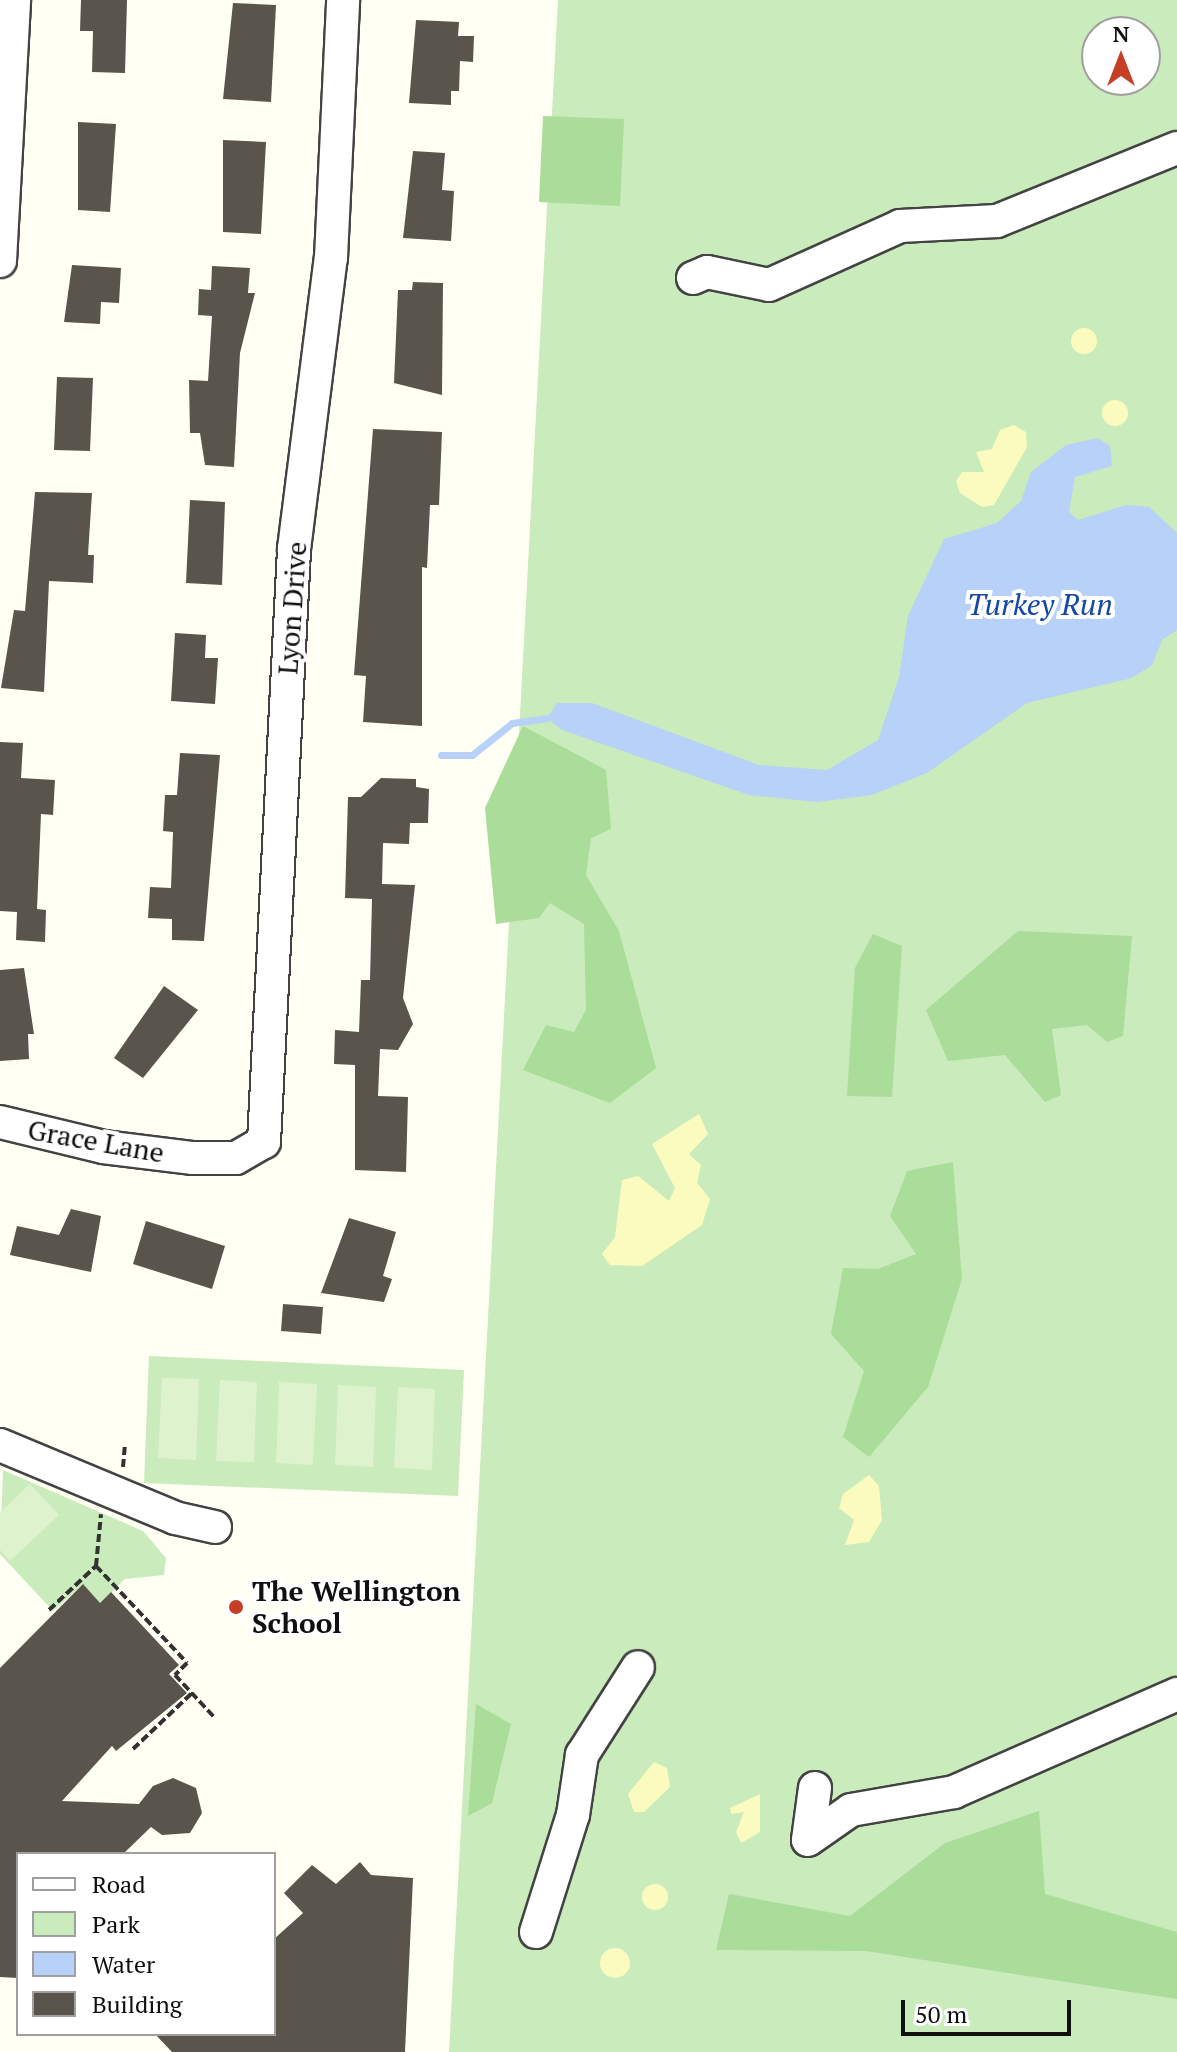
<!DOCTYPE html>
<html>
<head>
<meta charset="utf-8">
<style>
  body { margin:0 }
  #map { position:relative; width:1177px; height:2052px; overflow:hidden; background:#fffff4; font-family:"PT Serif",serif }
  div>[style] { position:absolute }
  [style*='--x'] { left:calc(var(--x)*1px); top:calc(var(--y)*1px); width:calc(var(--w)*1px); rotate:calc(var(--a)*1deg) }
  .green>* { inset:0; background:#caebbb }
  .forest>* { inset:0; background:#aadc9a }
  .sand>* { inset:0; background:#fcfbbf }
  .round { border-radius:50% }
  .pitch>* { inset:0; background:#def2cd }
  .water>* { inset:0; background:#b7d1f8 }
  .stream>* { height:7px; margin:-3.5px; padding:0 3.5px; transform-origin:3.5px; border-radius:3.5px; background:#b7d1f8 }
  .building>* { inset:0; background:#59544c }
  .path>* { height:4px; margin-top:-2px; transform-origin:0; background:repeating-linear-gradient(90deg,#323232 0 8px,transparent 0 12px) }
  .roads { filter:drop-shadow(2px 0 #434343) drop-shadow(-2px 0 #434343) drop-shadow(0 2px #434343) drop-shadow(0 -2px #434343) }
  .minor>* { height:32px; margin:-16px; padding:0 16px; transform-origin:16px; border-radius:16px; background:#fff }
  .dots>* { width:22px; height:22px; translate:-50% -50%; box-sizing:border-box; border:4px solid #fff; border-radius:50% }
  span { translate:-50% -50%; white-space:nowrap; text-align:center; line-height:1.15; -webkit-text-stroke:8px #fff; paint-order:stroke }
  .street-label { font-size:28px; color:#101010 }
  .poi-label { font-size:28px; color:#101010; font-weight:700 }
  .left { translate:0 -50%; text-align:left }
  .water-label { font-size:30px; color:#1548a6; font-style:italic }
  .legend { position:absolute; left:16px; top:1852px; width:260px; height:184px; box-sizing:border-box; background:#fff; border:2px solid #9f9f9f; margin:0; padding:10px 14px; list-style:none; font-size:24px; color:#101010 }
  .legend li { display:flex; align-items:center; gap:16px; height:40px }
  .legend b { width:40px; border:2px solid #9f9f9f }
  .north { position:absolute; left:1081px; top:16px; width:80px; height:80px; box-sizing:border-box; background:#fff; border:2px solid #9f9f9f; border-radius:50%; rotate:0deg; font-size:22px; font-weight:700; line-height:32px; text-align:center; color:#101010 }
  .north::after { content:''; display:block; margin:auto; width:28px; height:36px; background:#c53f24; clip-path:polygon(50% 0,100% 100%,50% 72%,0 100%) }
  .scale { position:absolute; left:901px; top:2000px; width:170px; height:36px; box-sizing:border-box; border:4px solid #101010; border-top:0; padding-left:10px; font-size:24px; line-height:28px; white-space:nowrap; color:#101010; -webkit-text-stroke:6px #fff; paint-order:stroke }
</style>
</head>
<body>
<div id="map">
  <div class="green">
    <div style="clip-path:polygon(evenodd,558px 0,1177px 0,1177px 2052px,449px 2052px,558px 0,1097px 32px,1145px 32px,1145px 80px,1097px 80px,1097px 32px)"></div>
    <div style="clip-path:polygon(149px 1356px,464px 1370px,458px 1496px,144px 1483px)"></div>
    <div style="clip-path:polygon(3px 1470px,143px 1531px,166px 1558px,164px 1575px,125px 1579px,100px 1603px,82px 1585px,53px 1611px,0 1554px)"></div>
  </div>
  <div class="forest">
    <div style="clip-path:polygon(543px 116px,624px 119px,620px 206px,539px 202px)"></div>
    <div style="clip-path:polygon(523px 726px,606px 770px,611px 829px,591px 838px,586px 875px,619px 931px,656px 1068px,610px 1103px,523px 1070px,546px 1025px,574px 1032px,586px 1010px,584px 924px,550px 903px,539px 918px,496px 924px,485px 808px)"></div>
    <div style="clip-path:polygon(1018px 931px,1132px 936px,1123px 1036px,1107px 1042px,1087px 1025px,1052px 1029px,1061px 1095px,1045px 1102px,1005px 1055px,948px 1061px,926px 1010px)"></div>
    <div style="clip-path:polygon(873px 934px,902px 946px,892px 1097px,847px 1096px,855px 968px)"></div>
    <div style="clip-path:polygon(953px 1162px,962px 1279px,928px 1387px,869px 1457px,843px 1437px,864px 1371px,831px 1334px,843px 1268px,878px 1269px,916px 1254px,890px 1216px,907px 1171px)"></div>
    <div style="clip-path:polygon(476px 1704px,511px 1724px,492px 1803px,468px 1816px)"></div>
    <div style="clip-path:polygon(1039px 1811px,1045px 1894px,1177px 1932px,1177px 1999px,866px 1951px,716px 1950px,729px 1894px,850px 1916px,945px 1843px)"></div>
  </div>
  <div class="sand">
    <div class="round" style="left:1071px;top:328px;width:26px;height:26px"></div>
    <div class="round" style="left:1102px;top:400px;width:26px;height:26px"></div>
    <div style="clip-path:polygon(1014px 425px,1026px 432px,1027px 447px,994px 505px,982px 507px,960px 493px,956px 481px,962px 472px,984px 472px,976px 452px,992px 449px,1000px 430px)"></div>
    <div style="clip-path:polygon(699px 1114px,708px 1134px,689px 1154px,701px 1165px,697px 1183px,710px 1199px,702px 1225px,642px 1266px,610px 1265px,602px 1254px,615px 1237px,622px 1180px,638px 1176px,669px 1201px,675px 1188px,652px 1144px)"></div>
    <div style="clip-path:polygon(869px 1475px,879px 1486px,882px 1520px,869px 1542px,845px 1545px,854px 1520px,839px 1508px,843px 1494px)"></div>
    <div style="clip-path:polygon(654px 1762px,667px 1768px,670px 1787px,644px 1812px,634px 1812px,628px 1794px)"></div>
    <div style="clip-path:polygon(760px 1794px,760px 1832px,741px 1843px,736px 1832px,744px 1812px,731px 1814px,730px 1808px)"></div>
    <div class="round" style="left:642px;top:1884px;width:26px;height:26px"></div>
    <div class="round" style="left:600px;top:1948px;width:30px;height:30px"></div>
  </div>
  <div class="pitch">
    <div style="clip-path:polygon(162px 1378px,199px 1379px,196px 1460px,158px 1458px)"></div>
    <div style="clip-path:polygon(220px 1380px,257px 1382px,254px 1462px,216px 1461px)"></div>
    <div style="clip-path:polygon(279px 1382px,317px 1384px,313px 1465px,276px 1463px)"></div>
    <div style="clip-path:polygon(338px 1385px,376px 1387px,373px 1467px,335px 1465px)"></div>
    <div style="clip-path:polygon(398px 1387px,435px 1389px,432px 1470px,394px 1468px)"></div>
    <div style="clip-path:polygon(30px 1484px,59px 1515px,10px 1561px,0 1550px,0 1512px)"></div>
  </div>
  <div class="water">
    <div style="clip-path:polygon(1098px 438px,1110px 446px,1112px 466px,1075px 477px,1069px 512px,1078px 520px,1126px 505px,1149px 507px,1177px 533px,1177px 630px,1162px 640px,1152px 665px,1132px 678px,1027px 703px,927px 773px,872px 795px,817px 802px,749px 795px,562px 730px,547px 718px,557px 703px,592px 703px,759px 765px,827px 770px,878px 740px,899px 677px,908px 616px,944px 539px,997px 523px,1021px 501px,1031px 472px,1066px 445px)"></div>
  </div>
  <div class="stream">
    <div style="--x:441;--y:755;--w:31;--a:0"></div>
    <div style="--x:472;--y:755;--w:51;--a:-38.7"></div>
    <div style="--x:512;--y:723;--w:35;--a:-8"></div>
  </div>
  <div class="building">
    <div style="clip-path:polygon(81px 0,127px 0,125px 73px,92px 72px,93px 31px,80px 31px)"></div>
    <div style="clip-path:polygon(233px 3px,276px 5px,271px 102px,223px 99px)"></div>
    <div style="clip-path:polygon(416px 20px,459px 22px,458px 36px,474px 36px,473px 62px,460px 61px,459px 91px,451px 91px,451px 105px,409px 103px)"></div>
    <div style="clip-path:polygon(78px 122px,116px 124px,110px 212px,78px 210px)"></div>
    <div style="clip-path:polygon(223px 140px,266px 142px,261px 234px,223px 232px)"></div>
    <div style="clip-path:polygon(413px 151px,445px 153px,442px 190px,454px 191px,451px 241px,403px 238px)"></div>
    <div style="clip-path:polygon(72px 265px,121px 268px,119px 303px,101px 302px,100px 324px,64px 322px)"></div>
    <div style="clip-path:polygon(212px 266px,250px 268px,248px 293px,255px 293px,240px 353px,234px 467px,205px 465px,200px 433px,190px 433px,189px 380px,208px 381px,212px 316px,198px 315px,199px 289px,211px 290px)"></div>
    <div style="clip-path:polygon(413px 282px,443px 283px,442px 395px,394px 383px,398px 290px,412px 290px)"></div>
    <div style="clip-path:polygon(57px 377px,93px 378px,90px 451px,54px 450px)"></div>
    <div style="clip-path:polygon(373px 429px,442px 432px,439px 505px,430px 505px,427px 568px,422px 567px,422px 726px,363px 722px,366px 676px,354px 675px)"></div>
    <div style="clip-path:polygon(35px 492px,92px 493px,88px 555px,94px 555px,93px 583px,49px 581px,44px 692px,1px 688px,14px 610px,25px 611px)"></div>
    <div style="clip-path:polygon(190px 500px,225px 502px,222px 585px,186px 583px)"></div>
    <div style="clip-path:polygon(175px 633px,206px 635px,205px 658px,218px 658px,215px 704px,171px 701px)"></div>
    <div style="clip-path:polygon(0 742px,23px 743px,21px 778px,55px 780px,53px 815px,41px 814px,37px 909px,46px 910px,45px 942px,16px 940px,17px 912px,0 911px)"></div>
    <div style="clip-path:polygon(180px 753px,220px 755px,204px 941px,172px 940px,172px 919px,148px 918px,150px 887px,171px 888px,173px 832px,163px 831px,165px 795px,177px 795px)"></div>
    <div style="clip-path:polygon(381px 778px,416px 779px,416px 787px,429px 789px,428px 823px,410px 823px,409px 844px,383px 843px,382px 884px,415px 885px,403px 998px,413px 1024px,398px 1050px,380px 1049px,378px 1096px,408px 1097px,406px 1172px,355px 1170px,355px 1065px,334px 1064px,335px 1030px,359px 1032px,361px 980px,370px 980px,372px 899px,345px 898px,348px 797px,361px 797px)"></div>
    <div style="clip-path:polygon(24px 968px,34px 1034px,28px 1034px,29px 1059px,0 1061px,0 970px)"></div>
    <div style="clip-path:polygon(164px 986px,198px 1010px,143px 1078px,114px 1058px)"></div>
    <div style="clip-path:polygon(71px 1209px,101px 1216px,91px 1272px,10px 1255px,17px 1226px,59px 1235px)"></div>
    <div style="clip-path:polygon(349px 1218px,396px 1232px,383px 1276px,392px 1279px,384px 1302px,321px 1293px)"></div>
    <div style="clip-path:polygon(146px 1221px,225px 1246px,212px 1289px,133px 1264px)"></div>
    <div style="clip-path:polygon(283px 1304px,323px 1307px,321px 1334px,281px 1331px)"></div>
    <div style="clip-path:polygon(83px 1584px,100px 1603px,111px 1592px,179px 1665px,169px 1674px,187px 1693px,116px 1751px,112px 1746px,62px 1801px,139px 1804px,153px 1786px,173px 1778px,196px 1788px,202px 1813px,190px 1833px,162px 1835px,151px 1827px,123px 1854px,18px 1854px,18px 1978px,0 1977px,0 1668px)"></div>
    <div style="clip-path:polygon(360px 1862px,371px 1875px,413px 1878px,405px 2052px,172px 2052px,155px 2034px,274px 2034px,274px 1939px,303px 1913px,284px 1893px,312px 1865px,336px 1884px)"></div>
  </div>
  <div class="path">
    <div style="--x:123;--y:1467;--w:22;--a:-85"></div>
    <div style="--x:96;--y:1566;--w:133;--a:46.8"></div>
    <div style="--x:187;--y:1663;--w:17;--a:135"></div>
    <div style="--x:175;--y:1675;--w:57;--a:47.1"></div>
    <div style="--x:49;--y:1610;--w:64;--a:-43.1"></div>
    <div style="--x:96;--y:1566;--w:52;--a:-84.5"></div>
    <div style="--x:133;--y:1749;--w:81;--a:-43.5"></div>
  </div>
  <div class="roads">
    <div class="minor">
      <div style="--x:0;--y:261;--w:261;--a:-86.9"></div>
      <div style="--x:693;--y:278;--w:15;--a:-23"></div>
      <div style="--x:707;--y:272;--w:63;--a:11.8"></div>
      <div style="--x:769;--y:285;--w:144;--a:-24.2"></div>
      <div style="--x:900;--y:226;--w:97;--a:-3"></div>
      <div style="--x:997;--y:221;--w:194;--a:-22.1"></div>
      <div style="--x:0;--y:1122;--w:106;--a:13.6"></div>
      <div style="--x:103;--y:1147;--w:91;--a:7"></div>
      <div style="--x:193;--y:1158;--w:43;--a:0"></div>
      <div style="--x:236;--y:1158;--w:32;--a:-30"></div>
      <div style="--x:264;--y:1142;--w:594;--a:-87.1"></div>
      <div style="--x:294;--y:549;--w:293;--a:-82.8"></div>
      <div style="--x:331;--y:258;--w:258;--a:-87.3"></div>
      <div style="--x:0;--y:1445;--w:190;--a:22.6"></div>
      <div style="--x:175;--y:1518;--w:41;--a:12.7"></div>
      <div style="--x:815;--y:1788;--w:52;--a:97.7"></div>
      <div style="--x:808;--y:1840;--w:52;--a:-34.9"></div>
      <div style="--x:851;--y:1810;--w:105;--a:-9.9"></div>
      <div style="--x:954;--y:1792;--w:244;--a:-23.7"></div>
      <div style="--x:536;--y:1932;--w:123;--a:-72.5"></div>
      <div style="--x:573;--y:1815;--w:61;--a:-81.5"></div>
      <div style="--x:582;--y:1755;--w:104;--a:-57.5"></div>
    </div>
  </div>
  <div class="dots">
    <div style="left:236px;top:1607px;background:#c53f24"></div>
  </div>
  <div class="street-label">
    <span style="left:292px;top:608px;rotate:-86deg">Lyon Drive</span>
    <span style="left:96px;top:1141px;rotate:10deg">Grace Lane</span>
  </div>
  <div class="poi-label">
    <span class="left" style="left:252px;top:1607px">The Wellington<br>School</span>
  </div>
  <div class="water-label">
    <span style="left:1040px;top:604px">Turkey Run</span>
  </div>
  <ul class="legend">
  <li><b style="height:10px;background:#fff"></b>Road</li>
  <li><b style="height:22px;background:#caebbb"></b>Park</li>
  <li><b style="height:22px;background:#b7d1f8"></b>Water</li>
  <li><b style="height:22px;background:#59544c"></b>Building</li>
  </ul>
  <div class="north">N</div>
  <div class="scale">50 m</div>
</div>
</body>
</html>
